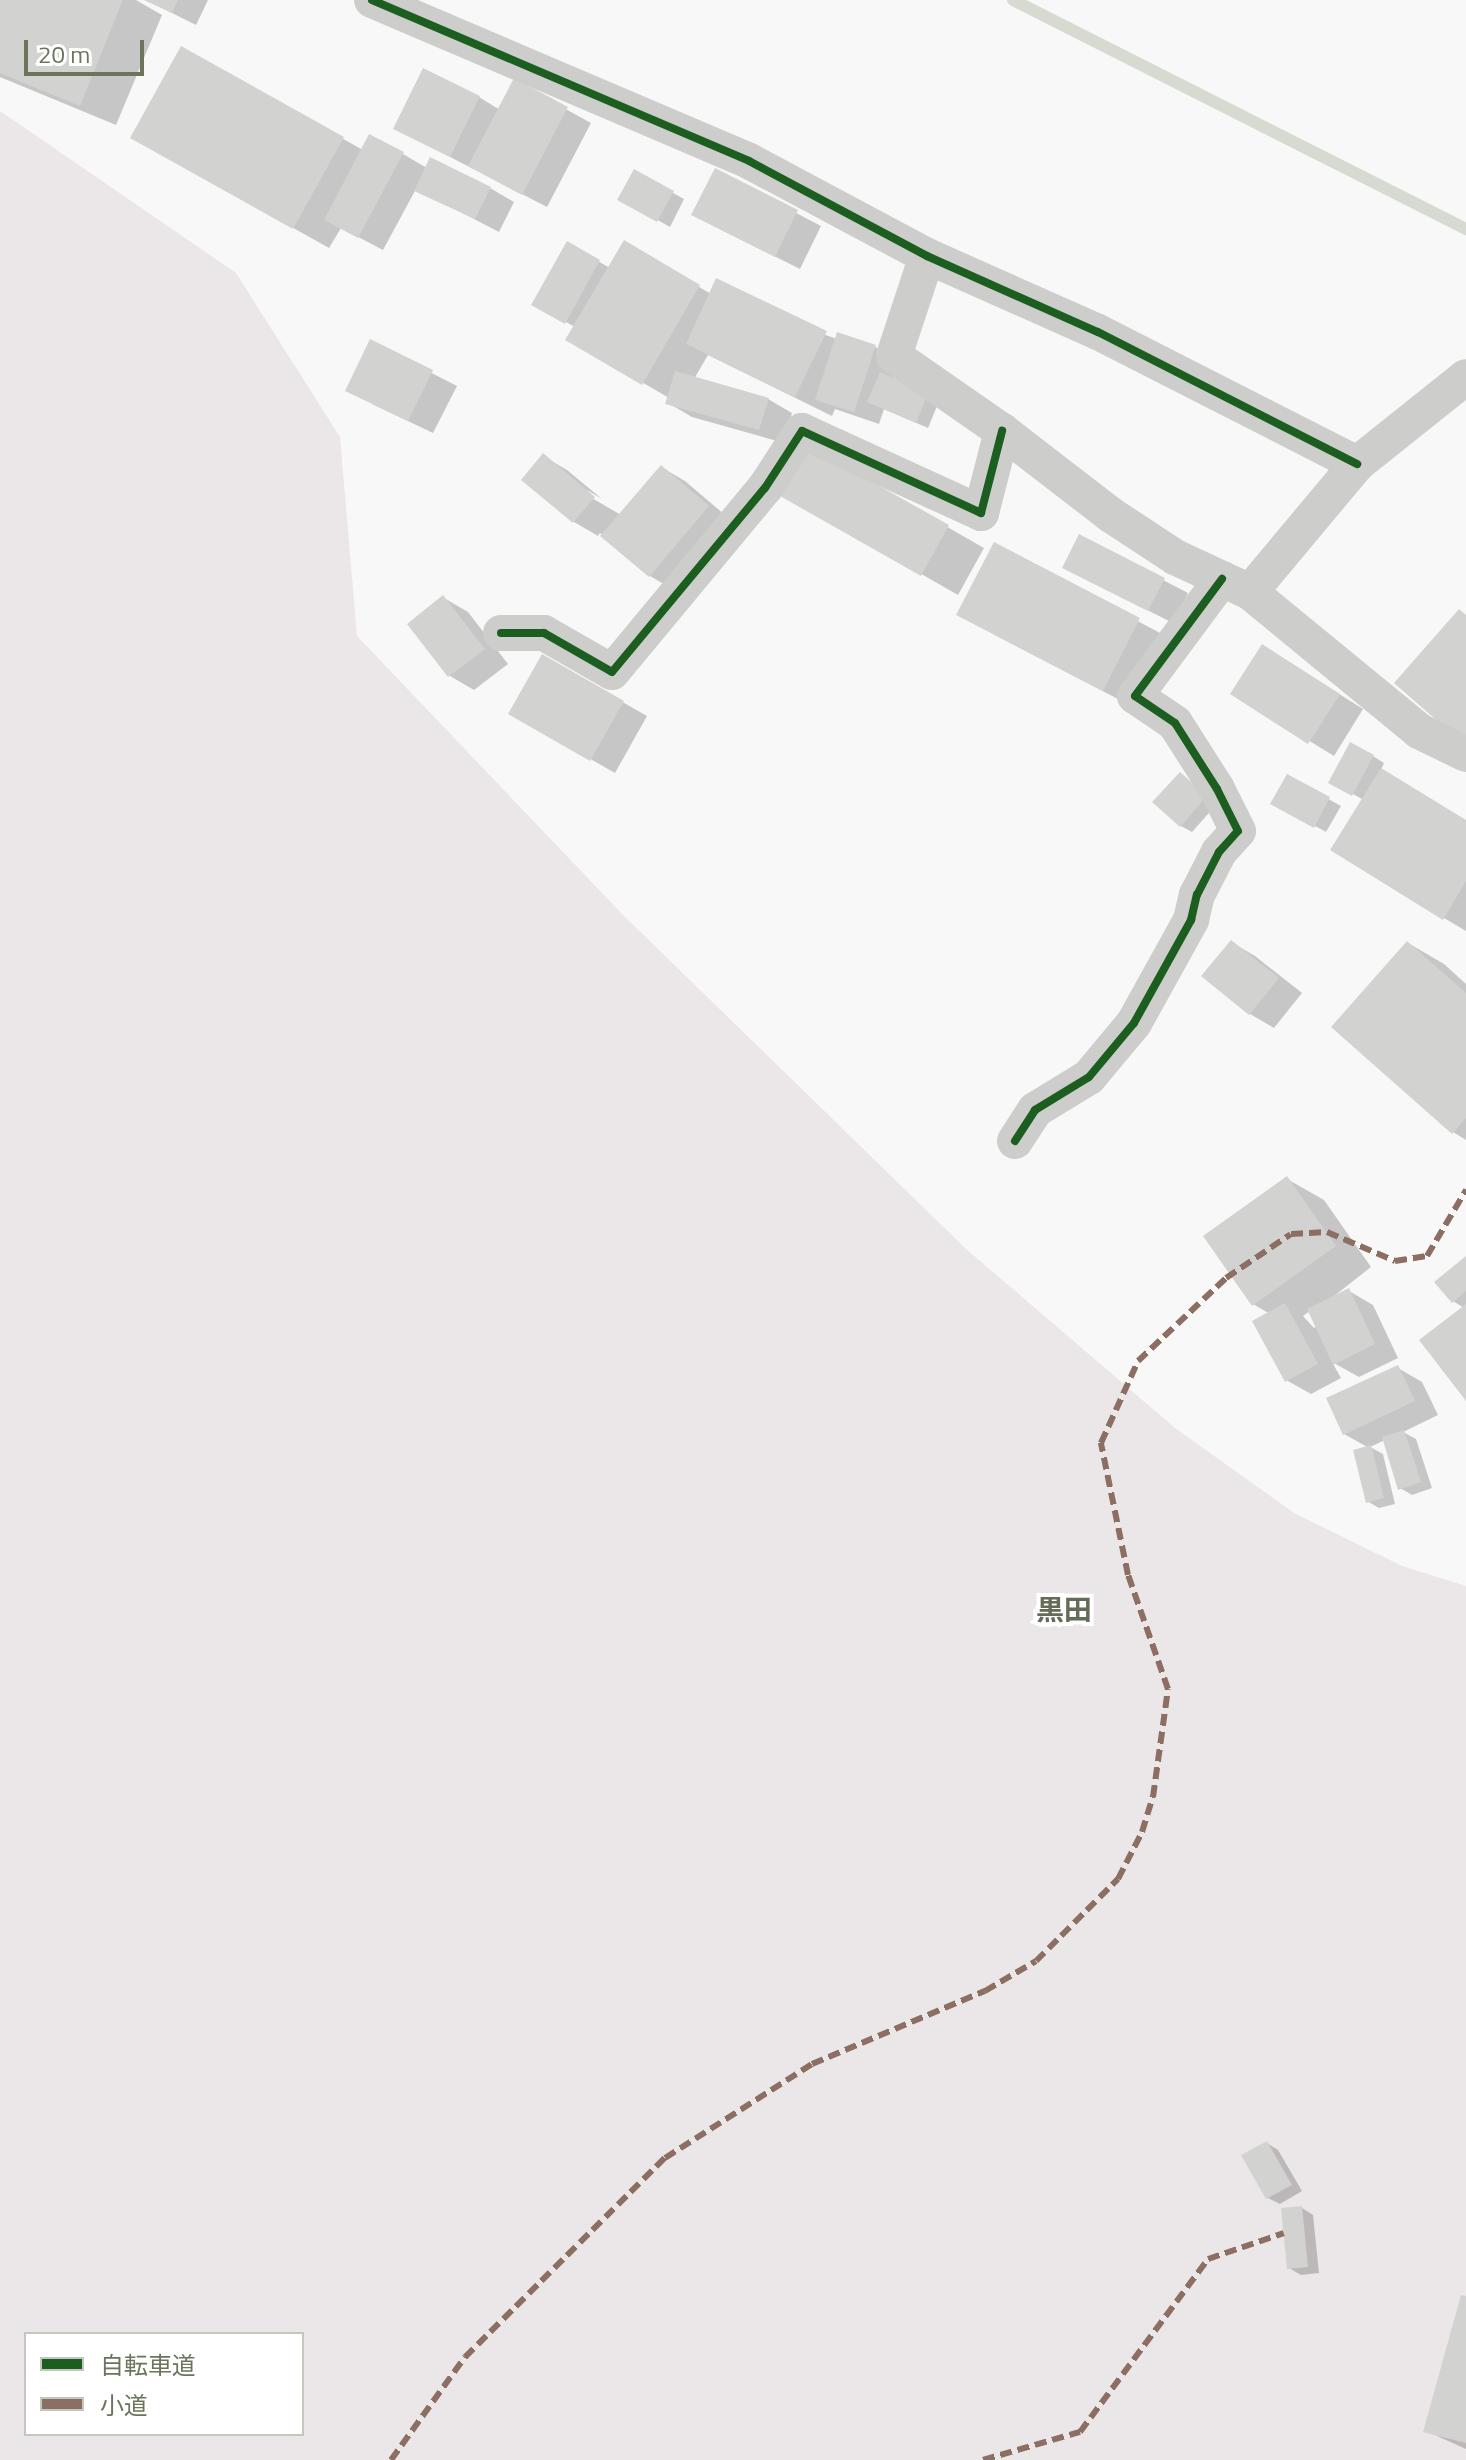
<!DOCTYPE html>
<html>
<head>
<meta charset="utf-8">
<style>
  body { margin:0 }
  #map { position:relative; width:1466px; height:2460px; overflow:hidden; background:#f8f8f8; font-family:"Titillium Web","Noto Sans JP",sans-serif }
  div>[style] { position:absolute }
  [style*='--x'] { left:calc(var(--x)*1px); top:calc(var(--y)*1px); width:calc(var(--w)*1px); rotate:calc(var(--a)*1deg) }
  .green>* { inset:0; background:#ebe6e8 }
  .shadow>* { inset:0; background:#0003 }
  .stream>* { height:12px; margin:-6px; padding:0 6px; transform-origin:6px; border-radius:6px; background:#d7dad0 }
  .building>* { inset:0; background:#d2d3d0 }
  .street>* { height:36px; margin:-18px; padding:0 18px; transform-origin:18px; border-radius:18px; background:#cdcecb }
  .quiet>* { height:6px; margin-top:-3px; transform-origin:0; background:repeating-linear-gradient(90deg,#8d6e63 0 12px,transparent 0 18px) }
  .cycleway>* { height:8px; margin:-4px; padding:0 4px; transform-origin:4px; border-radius:4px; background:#1b5e20 }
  span { translate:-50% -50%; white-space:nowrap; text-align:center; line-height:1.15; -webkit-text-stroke:8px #fff; paint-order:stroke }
  .quarter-label { font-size:28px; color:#636c57; font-weight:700 }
  .legend { position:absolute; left:24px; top:2332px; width:280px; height:104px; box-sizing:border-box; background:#fff; border:2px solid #c3c8be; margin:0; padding:10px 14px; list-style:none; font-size:24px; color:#6a755c }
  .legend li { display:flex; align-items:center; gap:16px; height:40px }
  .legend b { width:40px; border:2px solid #c3c8be }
  .scale { position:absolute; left:24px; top:40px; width:120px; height:36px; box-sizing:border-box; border:4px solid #6a755c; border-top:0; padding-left:10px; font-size:24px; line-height:28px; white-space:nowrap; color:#6a755c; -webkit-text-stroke:6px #fff; paint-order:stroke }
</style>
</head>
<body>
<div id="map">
  <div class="green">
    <div style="clip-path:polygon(evenodd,0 111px,236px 273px,340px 437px,357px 636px,623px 915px,966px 1249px,1175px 1428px,1294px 1513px,1402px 1566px,1466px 1586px,1466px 2460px,0 2460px,0 111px,26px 2334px,302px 2334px,302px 2434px,26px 2434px,26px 2334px)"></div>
  </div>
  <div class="shadow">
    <div style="clip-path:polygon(0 0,136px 0,162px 15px,116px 125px,0 77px)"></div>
    <div style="clip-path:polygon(146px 0,208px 0,196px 25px)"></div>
    <div style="clip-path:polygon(182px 49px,363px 150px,403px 154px,427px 168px,490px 188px,514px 202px,499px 232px,416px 189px,383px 250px,341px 228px,329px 248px,168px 158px)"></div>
    <div style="clip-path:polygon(515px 81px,591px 123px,547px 207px,396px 129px,479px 97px,500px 110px)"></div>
    <div style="clip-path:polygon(716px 171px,821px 226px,800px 269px,718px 228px)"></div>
    <div style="clip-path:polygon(635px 172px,684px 199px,670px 227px,620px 199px)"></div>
    <div style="clip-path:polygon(625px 243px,711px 294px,837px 339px,838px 335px,875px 347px,900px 361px,893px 380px,939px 401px,928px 428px,884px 409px,879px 424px,835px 409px,832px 416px,708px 355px,694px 379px,768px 399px,792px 413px,784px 443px,692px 417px,668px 403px,669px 398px,568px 339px,575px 327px,534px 304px,568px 244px,610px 268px)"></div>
    <div style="clip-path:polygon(371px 342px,457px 386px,433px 433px,372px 404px)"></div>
    <div style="clip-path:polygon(802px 444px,984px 548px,958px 595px,776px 491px)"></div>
    <div style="clip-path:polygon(543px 456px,567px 470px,602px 499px,587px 490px,585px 494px,621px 515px,661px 467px,685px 481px,732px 521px,674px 590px,650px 576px,600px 533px,598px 536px,574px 522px)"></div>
    <div style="clip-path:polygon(1080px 537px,1188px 593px,1173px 623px,1089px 581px)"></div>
    <div style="clip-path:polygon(995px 545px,1175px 641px,1139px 710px,995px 635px)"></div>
    <div style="clip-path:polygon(444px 598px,468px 612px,508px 664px,474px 690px,450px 676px)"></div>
    <div style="clip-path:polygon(543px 657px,647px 716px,615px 773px,510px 713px)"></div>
    <div style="clip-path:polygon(1287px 661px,1363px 709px,1334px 756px,1233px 694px)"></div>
    <div style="clip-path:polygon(1373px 756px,1384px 763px,1381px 770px,1466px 821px,1466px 931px,1444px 918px,1362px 799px,1340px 787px)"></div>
    <div style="clip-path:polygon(1181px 774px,1217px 804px,1192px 832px,1181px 826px)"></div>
    <div style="clip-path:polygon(1287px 776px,1341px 806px,1326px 832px,1273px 803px)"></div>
    <div style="clip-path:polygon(1231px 942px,1255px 956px,1302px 993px,1274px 1028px,1250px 1014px)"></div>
    <div style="clip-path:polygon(1408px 943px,1444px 964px,1466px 984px,1466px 1140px,1453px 1132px)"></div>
    <div style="clip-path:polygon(evenodd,1287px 1179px,1324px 1200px,1371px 1267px,1329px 1300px,1349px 1291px,1373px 1305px,1398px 1358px,1359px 1377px,1332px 1362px,1341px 1378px,1311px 1394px,1286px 1380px,1270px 1314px,1253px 1304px,1287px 1179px,1310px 1311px,1317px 1326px,1314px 1328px,1303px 1316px,1310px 1311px)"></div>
    <div style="clip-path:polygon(1466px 1258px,1466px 1397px,1464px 1308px,1453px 1301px)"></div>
    <div style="clip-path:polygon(1398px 1368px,1422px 1382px,1438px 1415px,1403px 1432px,1416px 1439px,1432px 1488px,1412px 1495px,1400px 1488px,1385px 1440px,1370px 1447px,1383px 1454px,1395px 1504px,1379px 1508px,1367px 1501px,1369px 1448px,1344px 1434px)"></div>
    <div style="clip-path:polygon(1267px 2143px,1278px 2150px,1302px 2191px,1280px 2204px,1268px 2198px)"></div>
    <div style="clip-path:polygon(1302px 2208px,1313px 2215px,1319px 2273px,1301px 2275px,1289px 2268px)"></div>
    <div style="clip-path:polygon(1466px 2298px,1466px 2449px,1426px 2431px)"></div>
  </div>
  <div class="stream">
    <div style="--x:1013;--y:0;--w:508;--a:26.82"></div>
  </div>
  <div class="building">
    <div style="clip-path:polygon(0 0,123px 0,80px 106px,0 73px)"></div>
    <div style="clip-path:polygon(144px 0,178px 0,172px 13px)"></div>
    <div style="clip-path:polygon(181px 46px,344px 137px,293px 229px,130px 138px)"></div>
    <div style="clip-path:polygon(423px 68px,480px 96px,450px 157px,393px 129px)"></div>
    <div style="clip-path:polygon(514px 78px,568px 107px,522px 195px,468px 166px)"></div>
    <div style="clip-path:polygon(369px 134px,404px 152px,358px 238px,324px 220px)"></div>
    <div style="clip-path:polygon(430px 157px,491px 187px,475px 219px,414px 191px)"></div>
    <div style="clip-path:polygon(715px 168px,798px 210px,775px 257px,691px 215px)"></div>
    <div style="clip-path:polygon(634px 169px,674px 191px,657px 222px,617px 200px)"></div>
    <div style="clip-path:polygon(624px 240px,700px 285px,642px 385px,565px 340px)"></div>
    <div style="clip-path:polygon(567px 241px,600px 260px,565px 324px,531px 305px)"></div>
    <div style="clip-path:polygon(716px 278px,827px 331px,795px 397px,686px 344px)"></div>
    <div style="clip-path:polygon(837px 332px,876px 345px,854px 412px,815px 400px)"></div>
    <div style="clip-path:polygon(370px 339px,433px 370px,408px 421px,345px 391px)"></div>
    <div style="clip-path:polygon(675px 371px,769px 398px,759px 430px,665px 404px)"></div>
    <div style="clip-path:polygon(880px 372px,928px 393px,916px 423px,867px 402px)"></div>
    <div style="clip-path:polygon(801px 442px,949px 525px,921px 576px,773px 492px)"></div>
    <div style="clip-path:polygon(543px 453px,595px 497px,573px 523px,521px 480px)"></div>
    <div style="clip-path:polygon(661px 465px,709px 506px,649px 577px,600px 536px)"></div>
    <div style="clip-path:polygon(1079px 534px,1165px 578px,1148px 611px,1062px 568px)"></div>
    <div style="clip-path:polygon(994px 542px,1140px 618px,1103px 691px,956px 615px)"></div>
    <div style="clip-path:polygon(443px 595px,485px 649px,448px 677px,407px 624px)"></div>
    <div style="clip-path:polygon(1459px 609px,1466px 615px,1466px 746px,1394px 683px)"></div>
    <div style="clip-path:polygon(1262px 644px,1340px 694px,1308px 744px,1230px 694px)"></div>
    <div style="clip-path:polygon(542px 654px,624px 701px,590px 761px,508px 714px)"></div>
    <div style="clip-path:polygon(1350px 742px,1374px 755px,1352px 796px,1328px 783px)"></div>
    <div style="clip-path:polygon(1381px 768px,1466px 820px,1466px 881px,1443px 920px,1330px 850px)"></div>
    <div style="clip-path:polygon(1180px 772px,1207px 796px,1180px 827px,1152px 802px)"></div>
    <div style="clip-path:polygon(1287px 774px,1330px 797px,1314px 828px,1270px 804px)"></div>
    <div style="clip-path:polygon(1231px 940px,1279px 978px,1249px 1015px,1201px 976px)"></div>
    <div style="clip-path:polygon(1407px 941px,1466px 993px,1466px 1118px,1452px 1134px,1331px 1027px)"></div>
    <div style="clip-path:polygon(1287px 1176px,1336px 1246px,1252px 1306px,1203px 1236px)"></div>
    <div style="clip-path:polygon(1466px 1256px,1466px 1291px,1452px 1303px,1434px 1282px)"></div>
    <div style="clip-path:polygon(1349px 1288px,1375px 1344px,1333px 1365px,1307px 1309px)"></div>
    <div style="clip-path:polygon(1285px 1303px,1318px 1364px,1285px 1382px,1252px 1321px)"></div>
    <div style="clip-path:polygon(1466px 1304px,1466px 1401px,1419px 1340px)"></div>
    <div style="clip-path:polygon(1398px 1365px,1415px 1401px,1343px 1435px,1326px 1398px)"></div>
    <div style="clip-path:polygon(1404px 1430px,1421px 1482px,1398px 1490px,1382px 1437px)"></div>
    <div style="clip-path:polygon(1371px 1445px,1384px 1498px,1366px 1503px,1353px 1450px)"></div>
    <div style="clip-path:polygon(1267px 2141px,1292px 2185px,1266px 2199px,1241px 2155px)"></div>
    <div style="clip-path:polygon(1302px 2206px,1308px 2267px,1287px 2269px,1281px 2208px)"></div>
    <div style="clip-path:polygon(1461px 2295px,1466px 2296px,1466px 2443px,1423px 2432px)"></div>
  </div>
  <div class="street">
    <div style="--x:372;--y:0;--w:410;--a:23.1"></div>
    <div style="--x:749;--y:161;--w:202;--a:28.1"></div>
    <div style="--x:927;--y:256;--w:187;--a:24"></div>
    <div style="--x:1098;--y:332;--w:291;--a:27"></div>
    <div style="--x:927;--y:256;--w:105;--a:108.3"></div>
    <div style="--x:894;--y:356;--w:131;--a:34.8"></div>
    <div style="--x:1002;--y:431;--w:138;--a:37.6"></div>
    <div style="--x:1111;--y:515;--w:77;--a:33.3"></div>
    <div style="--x:1175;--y:557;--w:83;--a:25"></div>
    <div style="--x:1250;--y:592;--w:219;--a:39.4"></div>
    <div style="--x:1419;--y:731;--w:52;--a:26.1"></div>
    <div style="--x:1250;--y:592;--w:167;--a:-50.1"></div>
    <div style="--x:1357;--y:464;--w:139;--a:-38.6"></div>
    <div style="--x:501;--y:633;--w:43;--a:0"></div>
    <div style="--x:544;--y:633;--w:78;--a:29.8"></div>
    <div style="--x:612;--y:672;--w:239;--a:-50.3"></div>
    <div style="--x:765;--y:488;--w:68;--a:-57"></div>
    <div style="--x:802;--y:431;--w:197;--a:24.6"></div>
    <div style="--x:981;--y:513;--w:85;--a:-75.6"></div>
    <div style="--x:1015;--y:1141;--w:37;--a:-57"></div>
    <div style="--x:1035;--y:1110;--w:63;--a:-31.4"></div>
    <div style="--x:1089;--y:1077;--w:70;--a:-50.2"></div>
    <div style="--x:1134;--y:1023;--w:118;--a:-61"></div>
    <div style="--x:1191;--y:920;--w:26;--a:-77"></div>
    <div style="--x:1197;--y:895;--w:48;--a:-62.9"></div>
    <div style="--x:1219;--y:852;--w:28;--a:-48"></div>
    <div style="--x:1238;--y:831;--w:47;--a:-116.6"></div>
    <div style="--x:1217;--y:789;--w:78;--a:-122.5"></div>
    <div style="--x:1175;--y:723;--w:48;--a:-146"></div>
    <div style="--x:1135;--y:696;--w:146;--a:-53.4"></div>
  </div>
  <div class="quiet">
    <div style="--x:391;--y:2460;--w:127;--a:-54.3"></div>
    <div style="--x:465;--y:2357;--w:282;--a:-44.9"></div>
    <div style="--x:665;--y:2158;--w:174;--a:-32.6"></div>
    <div style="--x:812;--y:2064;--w:188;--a:-22.9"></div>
    <div style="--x:985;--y:1991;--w:59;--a:-30.5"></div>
    <div style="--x:1036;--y:1961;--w:116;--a:-45"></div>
    <div style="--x:1118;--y:1879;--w:53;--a:-62.9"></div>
    <div style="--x:1142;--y:1832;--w:37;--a:-73"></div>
    <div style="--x:1153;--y:1797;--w:109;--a:-82.1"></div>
    <div style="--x:1168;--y:1689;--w:121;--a:-109.3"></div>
    <div style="--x:1128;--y:1575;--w:135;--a:-101.6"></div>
    <div style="--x:1101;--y:1443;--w:90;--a:-65.7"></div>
    <div style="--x:1138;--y:1361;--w:121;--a:-43.3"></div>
    <div style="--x:1226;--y:1278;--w:78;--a:-34.1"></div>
    <div style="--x:1291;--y:1234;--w:36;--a:-3"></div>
    <div style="--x:1327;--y:1232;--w:74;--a:23.1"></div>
    <div style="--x:1395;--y:1261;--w:32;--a:-9"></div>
    <div style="--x:1427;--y:1256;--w:77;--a:-59.4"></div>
    <div style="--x:983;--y:2460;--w:101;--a:-16.1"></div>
    <div style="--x:1080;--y:2432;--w:215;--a:-53.5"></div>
    <div style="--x:1208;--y:2259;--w:80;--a:-18.9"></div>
  </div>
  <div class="cycleway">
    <div style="--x:372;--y:0;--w:410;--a:23.1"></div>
    <div style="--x:749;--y:161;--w:202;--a:28.1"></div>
    <div style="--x:927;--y:256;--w:187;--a:24"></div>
    <div style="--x:1098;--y:332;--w:291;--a:27"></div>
    <div style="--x:501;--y:633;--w:43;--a:0"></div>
    <div style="--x:544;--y:633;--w:78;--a:29.8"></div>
    <div style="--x:612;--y:672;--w:239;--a:-50.3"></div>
    <div style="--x:765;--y:488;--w:68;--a:-57"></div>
    <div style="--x:802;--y:431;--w:197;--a:24.6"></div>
    <div style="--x:981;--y:513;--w:85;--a:-75.6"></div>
    <div style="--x:1015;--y:1141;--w:37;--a:-57"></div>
    <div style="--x:1035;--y:1110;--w:63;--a:-31.4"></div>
    <div style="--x:1089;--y:1077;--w:70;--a:-50.2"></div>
    <div style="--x:1134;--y:1023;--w:118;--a:-61"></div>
    <div style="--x:1191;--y:920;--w:26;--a:-77"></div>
    <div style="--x:1197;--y:895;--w:48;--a:-62.9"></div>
    <div style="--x:1219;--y:852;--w:28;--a:-48"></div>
    <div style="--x:1238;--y:831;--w:47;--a:-116.6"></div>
    <div style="--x:1217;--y:789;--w:78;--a:-122.5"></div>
    <div style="--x:1175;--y:723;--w:48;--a:-146"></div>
    <div style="--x:1135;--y:696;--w:146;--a:-53.4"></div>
  </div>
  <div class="quarter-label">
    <span style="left:1064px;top:1610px">黒田</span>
  </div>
  <ul class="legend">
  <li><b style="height:10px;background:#1b5e20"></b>自転車道</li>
  <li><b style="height:10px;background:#8d6e63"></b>小道</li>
  </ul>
  <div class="scale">20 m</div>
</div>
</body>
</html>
